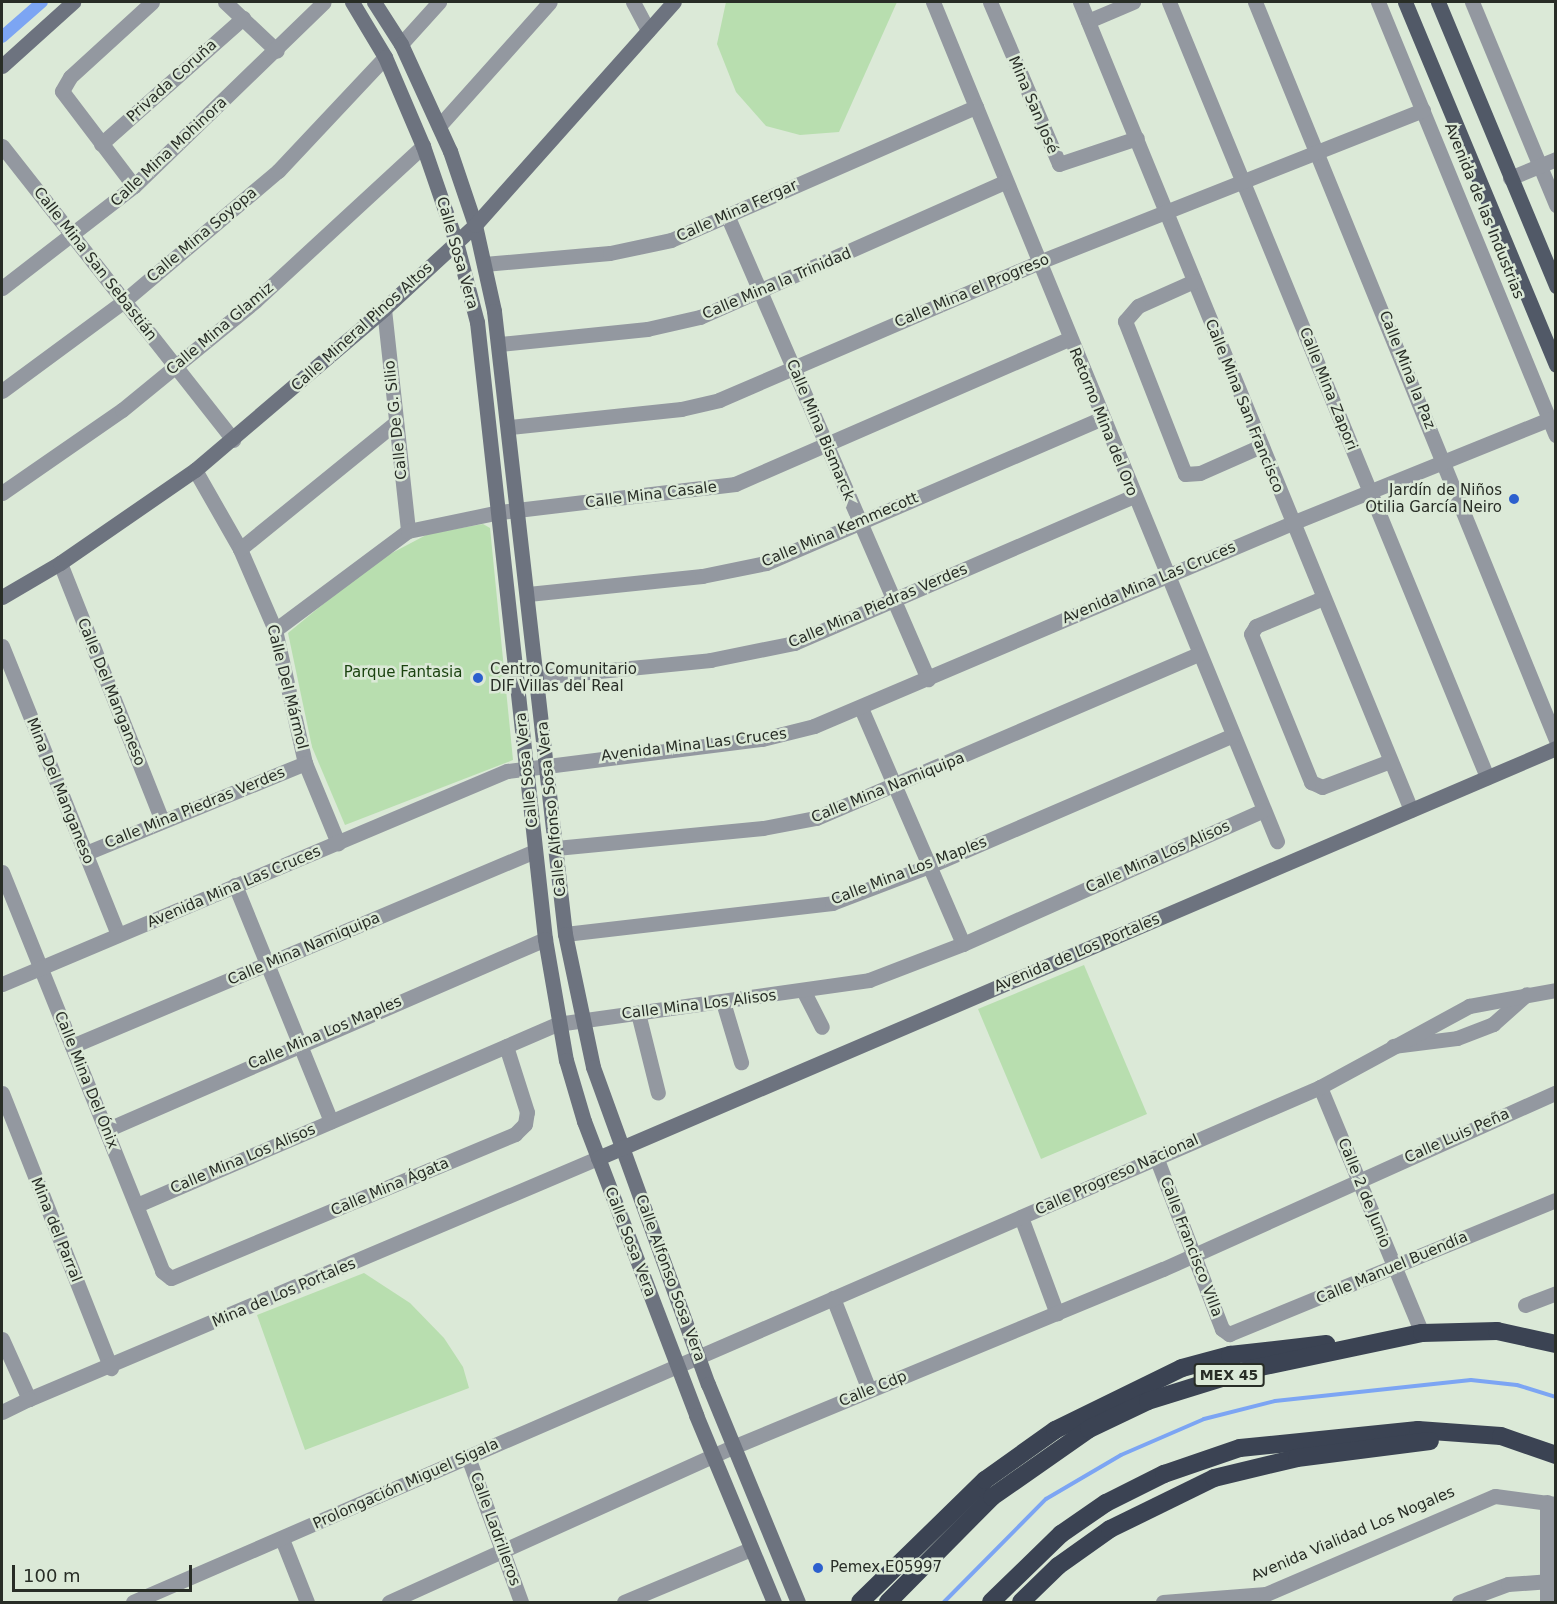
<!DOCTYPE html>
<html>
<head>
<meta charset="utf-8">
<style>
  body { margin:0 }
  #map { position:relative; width:1557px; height:1604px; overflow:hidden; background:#dbe9d7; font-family:"DejaVu Sans",sans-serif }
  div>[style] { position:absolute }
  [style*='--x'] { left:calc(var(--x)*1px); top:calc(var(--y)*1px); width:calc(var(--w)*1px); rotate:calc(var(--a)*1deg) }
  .green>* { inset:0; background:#b8deaf }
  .stream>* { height:4px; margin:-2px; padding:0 2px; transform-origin:2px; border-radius:2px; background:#7ca5f3 }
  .canal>* { height:12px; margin:-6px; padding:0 6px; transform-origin:6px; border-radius:6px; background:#7ca5f3 }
  .street>* { height:15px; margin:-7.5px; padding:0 7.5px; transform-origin:7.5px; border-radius:7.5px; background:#9398a0 }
  .secondary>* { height:15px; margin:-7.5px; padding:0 7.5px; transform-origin:7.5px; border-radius:7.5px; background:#6d737f }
  .primary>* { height:15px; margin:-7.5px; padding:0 7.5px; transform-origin:7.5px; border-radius:7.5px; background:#515967 }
  .highway>* { height:18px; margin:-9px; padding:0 9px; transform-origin:9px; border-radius:9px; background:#3b4353 }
  .dots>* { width:16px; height:16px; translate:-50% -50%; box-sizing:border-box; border:3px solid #dbe9d7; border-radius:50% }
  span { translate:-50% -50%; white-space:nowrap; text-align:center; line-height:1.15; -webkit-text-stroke:5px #dbe9d7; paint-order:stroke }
  .shield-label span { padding:2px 4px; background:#dbe9d7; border:2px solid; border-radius:4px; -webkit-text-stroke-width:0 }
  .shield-label { font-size:14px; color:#282d26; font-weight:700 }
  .street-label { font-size:15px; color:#282d26 }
  .poi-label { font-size:15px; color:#282d26 }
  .right { translate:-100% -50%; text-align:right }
  .left { translate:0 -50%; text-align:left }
  .park-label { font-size:15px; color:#1b4310 }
  .frame { position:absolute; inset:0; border:3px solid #282d26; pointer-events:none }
  .scale { position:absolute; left:12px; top:1565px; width:180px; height:27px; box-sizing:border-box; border:3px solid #282d26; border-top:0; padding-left:8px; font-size:18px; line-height:21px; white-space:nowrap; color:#282d26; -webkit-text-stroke:4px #dbe9d7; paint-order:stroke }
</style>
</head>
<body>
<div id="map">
  <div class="green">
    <div style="clip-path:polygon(726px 2px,897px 2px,839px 132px,800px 135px,766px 126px,736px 92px,717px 44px)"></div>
    <div style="clip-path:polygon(483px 524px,490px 528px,513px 760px,345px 825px,312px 747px,288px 633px,373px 563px,428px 534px)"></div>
    <div style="clip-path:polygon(1084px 965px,1147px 1114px,1041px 1159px,978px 1009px)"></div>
    <div style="clip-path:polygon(364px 1273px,410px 1303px,444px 1338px,463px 1367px,469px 1388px,305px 1450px,257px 1315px)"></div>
  </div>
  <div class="stream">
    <div style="--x:944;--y:1602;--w:145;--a:-45.3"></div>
    <div style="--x:1046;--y:1499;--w:87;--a:-30.4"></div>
    <div style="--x:1121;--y:1455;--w:90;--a:-23.4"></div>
    <div style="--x:1204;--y:1419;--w:73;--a:-14.2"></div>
    <div style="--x:1275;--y:1401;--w:197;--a:-6.1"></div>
    <div style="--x:1471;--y:1380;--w:46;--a:6.2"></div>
    <div style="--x:1517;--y:1385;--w:41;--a:17.1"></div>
  </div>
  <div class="canal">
    <div style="--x:2;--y:37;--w:53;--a:-41.2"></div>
  </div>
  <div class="street">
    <div style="--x:225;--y:2;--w:71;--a:43.3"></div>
    <div style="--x:633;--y:2;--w:32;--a:62"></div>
    <div style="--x:933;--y:2;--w:907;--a:67.71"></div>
    <div style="--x:990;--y:2;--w:176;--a:66.9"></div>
    <div style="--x:1059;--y:164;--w:82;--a:-18.4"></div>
    <div style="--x:1080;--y:2;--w:873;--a:67.72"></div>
    <div style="--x:1169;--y:2;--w:838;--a:67.69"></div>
    <div style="--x:1255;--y:2;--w:797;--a:67.81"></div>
    <div style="--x:1378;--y:2;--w:468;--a:67.7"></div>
    <div style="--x:1472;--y:2;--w:220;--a:67.5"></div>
    <div style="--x:1088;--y:21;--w:49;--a:-22.9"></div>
    <div style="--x:401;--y:44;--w:57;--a:-47.9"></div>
    <div style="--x:439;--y:126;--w:166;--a:-48.2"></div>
    <div style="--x:101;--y:144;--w:190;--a:-41.6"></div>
    <div style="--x:2;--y:146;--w:374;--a:51.8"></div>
    <div style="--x:1510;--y:178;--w:50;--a:-22.4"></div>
    <div style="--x:134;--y:186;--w:119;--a:-127.2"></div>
    <div style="--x:62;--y:91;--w:16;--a:-60"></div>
    <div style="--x:70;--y:77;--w:111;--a:-42.4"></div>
    <div style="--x:727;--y:215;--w:506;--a:66.58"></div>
    <div style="--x:484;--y:264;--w:126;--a:-5"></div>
    <div style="--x:610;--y:253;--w:62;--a:-12"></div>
    <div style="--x:671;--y:240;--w:333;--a:-23.6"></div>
    <div style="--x:1194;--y:281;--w:61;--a:155.9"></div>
    <div style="--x:1138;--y:306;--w:20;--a:131"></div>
    <div style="--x:1125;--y:321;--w:164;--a:68.6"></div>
    <div style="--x:1185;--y:474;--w:15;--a:-4"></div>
    <div style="--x:1200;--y:473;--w:67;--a:-23.9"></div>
    <div style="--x:2;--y:288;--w:167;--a:-37.7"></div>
    <div style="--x:134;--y:186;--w:264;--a:-44.1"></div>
    <div style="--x:384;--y:309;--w:223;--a:83.8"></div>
    <div style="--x:500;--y:344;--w:148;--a:-5.8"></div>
    <div style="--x:647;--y:329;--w:54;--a:-12.8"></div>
    <div style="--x:700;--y:317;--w:334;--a:-23.9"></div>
    <div style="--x:2;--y:391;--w:152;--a:-36.4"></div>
    <div style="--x:124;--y:301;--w:202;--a:-40.2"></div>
    <div style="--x:278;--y:171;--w:156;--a:-46.8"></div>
    <div style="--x:510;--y:427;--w:172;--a:-6"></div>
    <div style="--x:681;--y:409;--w:39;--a:-13"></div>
    <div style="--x:719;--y:400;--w:348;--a:-23.3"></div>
    <div style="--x:1039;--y:262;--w:413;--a:-21.6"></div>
    <div style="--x:195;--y:470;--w:91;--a:60.3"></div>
    <div style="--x:240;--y:549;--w:88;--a:66.6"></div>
    <div style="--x:275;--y:630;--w:136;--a:77.3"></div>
    <div style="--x:305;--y:763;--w:87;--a:67.6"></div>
    <div style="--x:2;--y:493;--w:146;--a:-34.7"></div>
    <div style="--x:122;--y:410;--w:172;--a:-39.3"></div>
    <div style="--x:255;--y:301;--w:229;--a:-42.7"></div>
    <div style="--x:240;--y:549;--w:201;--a:-39.1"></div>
    <div style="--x:60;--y:563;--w:277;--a:68.4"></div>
    <div style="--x:528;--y:594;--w:175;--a:-5.9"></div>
    <div style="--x:702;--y:576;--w:65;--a:-11.5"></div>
    <div style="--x:766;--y:563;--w:366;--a:-23.3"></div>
    <div style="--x:1323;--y:598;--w:73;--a:157.3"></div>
    <div style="--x:1256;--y:626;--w:9;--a:122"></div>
    <div style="--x:1251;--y:634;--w:160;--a:67.9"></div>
    <div style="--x:1311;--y:782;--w:12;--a:24"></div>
    <div style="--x:1322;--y:787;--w:73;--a:-20.9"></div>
    <div style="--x:275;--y:630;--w:166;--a:-36.7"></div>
    <div style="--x:408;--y:531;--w:94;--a:-11.7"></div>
    <div style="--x:500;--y:512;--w:237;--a:-6.8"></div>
    <div style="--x:735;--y:484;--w:364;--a:-23.5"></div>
    <div style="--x:2;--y:646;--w:311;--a:68.1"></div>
    <div style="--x:538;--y:677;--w:173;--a:-5.6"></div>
    <div style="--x:710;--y:660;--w:86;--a:-11.4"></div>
    <div style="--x:794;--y:643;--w:370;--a:-23.4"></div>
    <div style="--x:861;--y:708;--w:257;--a:66.6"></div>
    <div style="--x:556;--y:848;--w:208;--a:-5.5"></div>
    <div style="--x:763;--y:828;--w:54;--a:-10.7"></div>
    <div style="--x:816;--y:818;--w:417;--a:-23.2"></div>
    <div style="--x:86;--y:853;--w:237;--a:-22.3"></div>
    <div style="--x:2;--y:872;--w:430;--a:68.1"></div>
    <div style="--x:162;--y:1271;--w:11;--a:38"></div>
    <div style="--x:171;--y:1278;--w:373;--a:-22.7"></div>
    <div style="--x:515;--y:1134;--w:14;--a:-45"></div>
    <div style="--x:525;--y:1124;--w:12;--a:-81"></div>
    <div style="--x:527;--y:1112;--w:69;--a:-107.7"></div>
    <div style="--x:235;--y:885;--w:255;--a:67.9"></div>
    <div style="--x:565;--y:934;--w:269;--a:-6.6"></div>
    <div style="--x:832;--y:903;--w:104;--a:-20.9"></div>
    <div style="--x:929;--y:866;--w:331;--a:-23.3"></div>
    <div style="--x:2;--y:984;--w:548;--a:-22.87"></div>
    <div style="--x:507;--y:771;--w:257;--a:-7.2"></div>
    <div style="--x:762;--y:739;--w:54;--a:-14"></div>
    <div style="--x:814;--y:726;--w:519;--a:-23.01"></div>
    <div style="--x:1292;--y:523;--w:277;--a:-22"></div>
    <div style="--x:804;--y:992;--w:39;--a:63"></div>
    <div style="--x:723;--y:1002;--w:63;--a:73.3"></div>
    <div style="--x:638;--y:1013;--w:82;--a:76"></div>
    <div style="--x:72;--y:1046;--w:502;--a:-22.84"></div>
    <div style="--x:1393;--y:1046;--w:64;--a:-7.1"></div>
    <div style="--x:1457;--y:1038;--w:39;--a:-21"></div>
    <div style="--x:1493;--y:1024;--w:45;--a:-41.4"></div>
    <div style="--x:1320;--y:1087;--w:266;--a:67.5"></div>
    <div style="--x:2;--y:1093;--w:296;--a:68.4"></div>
    <div style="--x:106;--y:1130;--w:479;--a:-23.5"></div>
    <div style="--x:1156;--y:1157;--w:184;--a:69"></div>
    <div style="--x:1222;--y:1329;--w:9;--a:36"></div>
    <div style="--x:1229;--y:1334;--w:353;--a:-22.3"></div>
    <div style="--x:137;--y:1205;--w:457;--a:-23.3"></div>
    <div style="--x:557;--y:1024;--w:315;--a:-8"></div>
    <div style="--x:869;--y:980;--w:101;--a:-21"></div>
    <div style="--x:963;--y:944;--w:329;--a:-24"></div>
    <div style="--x:1021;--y:1217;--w:103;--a:69.6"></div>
    <div style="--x:833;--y:1298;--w:99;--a:68.6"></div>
    <div style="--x:1525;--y:1305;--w:33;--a:-21"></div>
    <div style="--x:2;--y:1339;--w:66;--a:65.8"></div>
    <div style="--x:29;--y:1399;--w:618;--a:-22.96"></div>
    <div style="--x:2;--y:1412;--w:30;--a:-26"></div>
    <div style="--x:468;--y:1457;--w:154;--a:69.9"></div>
    <div style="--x:282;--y:1539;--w:68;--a:68.4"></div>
    <div style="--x:133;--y:1602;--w:1294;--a:-23.45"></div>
    <div style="--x:1320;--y:1087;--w:170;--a:-28.5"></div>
    <div style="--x:1469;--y:1006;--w:88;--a:-10.4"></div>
    <div style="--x:389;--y:1602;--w:377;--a:-24.3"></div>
    <div style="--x:733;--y:1447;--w:465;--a:-22.5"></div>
    <div style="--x:1163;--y:1269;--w:431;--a:-24.2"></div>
    <div style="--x:624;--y:1602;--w:138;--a:-22.7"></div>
    <div style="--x:1163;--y:1602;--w:103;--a:-4.4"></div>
    <div style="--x:1266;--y:1594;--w:249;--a:-23.2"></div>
    <div style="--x:1495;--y:1496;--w:62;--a:7.5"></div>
    <div style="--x:1459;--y:1602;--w:52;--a:-20.2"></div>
    <div style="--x:1508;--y:1584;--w:39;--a:-4"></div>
    <div style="--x:1547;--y:1602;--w:100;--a:-90"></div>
  </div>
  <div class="secondary">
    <div style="--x:352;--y:2;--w:64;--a:59"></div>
    <div style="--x:385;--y:57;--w:97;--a:66.9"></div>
    <div style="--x:423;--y:146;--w:102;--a:71"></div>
    <div style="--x:456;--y:242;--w:83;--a:75.3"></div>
    <div style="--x:477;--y:322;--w:621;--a:83.71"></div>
    <div style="--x:545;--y:939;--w:123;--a:80.2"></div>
    <div style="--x:566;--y:1060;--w:64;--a:73.6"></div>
    <div style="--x:584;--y:1121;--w:315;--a:69.1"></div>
    <div style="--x:696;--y:1415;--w:203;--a:67.4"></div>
    <div style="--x:374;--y:2;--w:50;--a:57.3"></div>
    <div style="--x:401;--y:44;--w:118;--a:65.4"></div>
    <div style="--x:450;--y:151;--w:78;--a:71.3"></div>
    <div style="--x:475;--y:225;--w:88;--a:77.5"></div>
    <div style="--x:494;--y:311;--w:627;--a:83.5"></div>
    <div style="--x:565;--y:934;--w:136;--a:78.1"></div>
    <div style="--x:593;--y:1067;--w:337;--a:70.1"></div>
    <div style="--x:708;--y:1384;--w:236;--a:67.6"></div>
    <div style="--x:2;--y:66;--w:96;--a:-42"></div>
    <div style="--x:2;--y:597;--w:67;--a:-30.4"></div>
    <div style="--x:60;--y:563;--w:164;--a:-34.6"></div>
    <div style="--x:195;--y:470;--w:248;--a:-40.4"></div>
    <div style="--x:384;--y:309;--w:124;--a:-42.7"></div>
    <div style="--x:475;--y:225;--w:299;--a:-48.3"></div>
    <div style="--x:598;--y:1158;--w:1042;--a:-23.17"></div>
  </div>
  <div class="primary">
    <div style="--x:1405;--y:2;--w:393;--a:67.4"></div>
    <div style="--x:1438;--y:2;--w:308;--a:67.4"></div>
  </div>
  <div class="highway">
    <div style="--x:860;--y:1602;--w:175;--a:-44.3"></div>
    <div style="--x:985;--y:1480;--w:86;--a:-35.5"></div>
    <div style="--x:1055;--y:1430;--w:141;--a:-26"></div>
    <div style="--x:1182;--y:1368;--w:50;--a:-15.2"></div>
    <div style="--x:1230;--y:1355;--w:97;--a:-6.5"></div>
    <div style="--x:888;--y:1602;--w:148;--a:-45.3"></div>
    <div style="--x:992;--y:1497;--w:118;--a:-35"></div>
    <div style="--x:1089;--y:1429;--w:65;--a:-25.4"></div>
    <div style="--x:1148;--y:1401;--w:108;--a:-17.3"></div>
    <div style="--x:1251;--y:1369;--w:175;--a:-11.9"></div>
    <div style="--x:1422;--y:1333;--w:75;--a:-1.5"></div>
    <div style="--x:1497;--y:1331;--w:60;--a:12.4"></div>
    <div style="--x:991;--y:1602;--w:98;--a:-44.2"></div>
    <div style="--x:1061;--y:1534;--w:55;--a:-34.6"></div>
    <div style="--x:1106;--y:1503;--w:65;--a:-26.6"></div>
    <div style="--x:1164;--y:1474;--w:80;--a:-18.9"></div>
    <div style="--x:1240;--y:1448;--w:179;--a:-5.8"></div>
    <div style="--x:1418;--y:1430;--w:83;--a:4.1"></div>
    <div style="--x:1501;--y:1436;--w:58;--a:19.1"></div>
    <div style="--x:1021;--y:1602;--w:52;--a:-44.2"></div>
    <div style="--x:1058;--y:1566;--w:64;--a:-35.4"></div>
    <div style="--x:1110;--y:1529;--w:116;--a:-26.1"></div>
    <div style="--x:1214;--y:1478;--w:85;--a:-13.5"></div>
    <div style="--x:1297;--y:1458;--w:134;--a:-7.3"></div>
  </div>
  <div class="dots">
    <div style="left:1514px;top:499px;background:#2c60ce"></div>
    <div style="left:478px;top:678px;background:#2c60ce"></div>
    <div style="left:818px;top:1568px;background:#2c60ce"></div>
  </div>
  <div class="shield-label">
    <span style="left:1229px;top:1375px">MEX 45</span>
  </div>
  <div class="street-label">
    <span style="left:172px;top:81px;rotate:-42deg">Privada Coruña</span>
    <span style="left:1033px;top:105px;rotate:67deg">Mina San José</span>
    <span style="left:169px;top:152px;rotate:-43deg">Calle Mina Mohinora</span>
    <span style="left:737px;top:211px;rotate:-24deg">Calle Mina Fergar</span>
    <span style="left:1484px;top:211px;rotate:68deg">Avenida de las Industrias</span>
    <span style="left:202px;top:235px;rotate:-40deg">Calle Mina Soyopa</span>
    <span style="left:457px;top:253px;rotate:74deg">Calle Sosa Vera</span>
    <span style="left:95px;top:264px;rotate:52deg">Calle Mina San Sebastián</span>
    <span style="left:777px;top:284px;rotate:-23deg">Calle Mina la Trinidad</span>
    <span style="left:972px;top:291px;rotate:-23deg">Calle Mina el Progreso</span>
    <span style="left:362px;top:327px;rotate:-42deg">Calle Mineral Pinos Altos</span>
    <span style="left:220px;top:329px;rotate:-40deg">Calle Mina Glamiz</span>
    <span style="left:1407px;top:370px;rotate:68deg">Calle Mina la Paz</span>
    <span style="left:1328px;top:389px;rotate:68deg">Calle Mina Zapori</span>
    <span style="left:1244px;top:406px;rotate:68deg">Calle Mina San Francisco</span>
    <span style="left:396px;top:420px;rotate:-96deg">Calle De G. Silio</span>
    <span style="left:1103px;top:422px;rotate:68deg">Retorno Mina del Oro</span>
    <span style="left:820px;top:430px;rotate:67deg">Calle Mina Bismarck</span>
    <span style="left:651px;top:495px;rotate:-7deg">Calle Mina Casale</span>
    <span style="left:840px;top:530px;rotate:-23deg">Calle Mina Kemmecott</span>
    <span style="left:1149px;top:583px;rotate:-23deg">Avenida Mina Las Cruces</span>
    <span style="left:878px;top:606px;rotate:-23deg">Calle Mina Piedras Verdes</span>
    <span style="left:287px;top:687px;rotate:76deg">Calle Del Mármol</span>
    <span style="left:111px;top:692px;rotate:68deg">Calle Del Manganeso</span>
    <span style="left:694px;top:745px;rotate:-7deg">Avenida Mina Las Cruces</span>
    <span style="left:527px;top:770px;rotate:-96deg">Calle Sosa Vera</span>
    <span style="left:888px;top:788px;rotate:-22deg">Calle Mina Namiquipa</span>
    <span style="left:60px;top:791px;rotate:68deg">Mina Del Manganeso</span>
    <span style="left:195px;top:808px;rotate:-22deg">Calle Mina Piedras Verdes</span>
    <span style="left:552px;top:809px;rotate:-96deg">Calle Alfonso Sosa Vera</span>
    <span style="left:1158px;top:857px;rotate:-24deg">Calle Mina Los Alisos</span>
    <span style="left:909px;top:871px;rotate:-21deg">Calle Mina Los Maples</span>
    <span style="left:234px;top:887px;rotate:-23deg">Avenida Mina Las Cruces</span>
    <span style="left:304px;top:949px;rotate:-23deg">Calle Mina Namiquipa</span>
    <span style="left:1077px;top:953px;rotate:-23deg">Avenida de Los Portales</span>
    <span style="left:699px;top:1005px;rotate:-7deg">Calle Mina Los Alisos</span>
    <span style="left:325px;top:1033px;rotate:-23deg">Calle Mina Los Maples</span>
    <span style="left:86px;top:1080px;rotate:68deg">Calle Mina Del Ónix</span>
    <span style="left:1457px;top:1136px;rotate:-24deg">Calle Luis Peña</span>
    <span style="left:243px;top:1159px;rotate:-23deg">Calle Mina Los Alisos</span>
    <span style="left:1117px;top:1175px;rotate:-24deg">Calle Progreso Nacional</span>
    <span style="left:390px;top:1187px;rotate:-23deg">Calle Mina Ágata</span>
    <span style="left:1364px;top:1193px;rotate:68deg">Calle 2 de Junio</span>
    <span style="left:56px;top:1230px;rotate:68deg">Mina del Parral</span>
    <span style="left:630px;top:1242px;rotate:69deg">Calle Sosa Vera</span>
    <span style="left:1191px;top:1247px;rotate:69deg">Calle Francisco Villa</span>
    <span style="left:1392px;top:1268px;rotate:-23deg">Calle Manuel Buendía</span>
    <span style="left:670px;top:1278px;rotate:70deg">Calle Alfonso Sosa Vera</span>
    <span style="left:284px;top:1293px;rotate:-23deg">Mina de Los Portales</span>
    <span style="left:873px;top:1389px;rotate:-22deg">Calle Cdp</span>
    <span style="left:406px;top:1484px;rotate:-24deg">Prolongación Miguel Sigala</span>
    <span style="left:495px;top:1529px;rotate:70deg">Calle Ladrilleros</span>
    <span style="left:1353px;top:1534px;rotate:-23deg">Avenida Vialidad Los Nogales</span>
  </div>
  <div class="poi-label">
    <span class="right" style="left:1502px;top:499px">Jardín de Niños<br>Otilia García Neiro</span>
    <span class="left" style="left:490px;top:678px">Centro Comunitario<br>DIF Villas del Real</span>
    <span class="left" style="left:830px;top:1568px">Pemex E05997</span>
  </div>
  <div class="park-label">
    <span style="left:403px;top:673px">Parque Fantasia</span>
  </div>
  <div class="frame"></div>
  <div class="scale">100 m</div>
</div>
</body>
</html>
